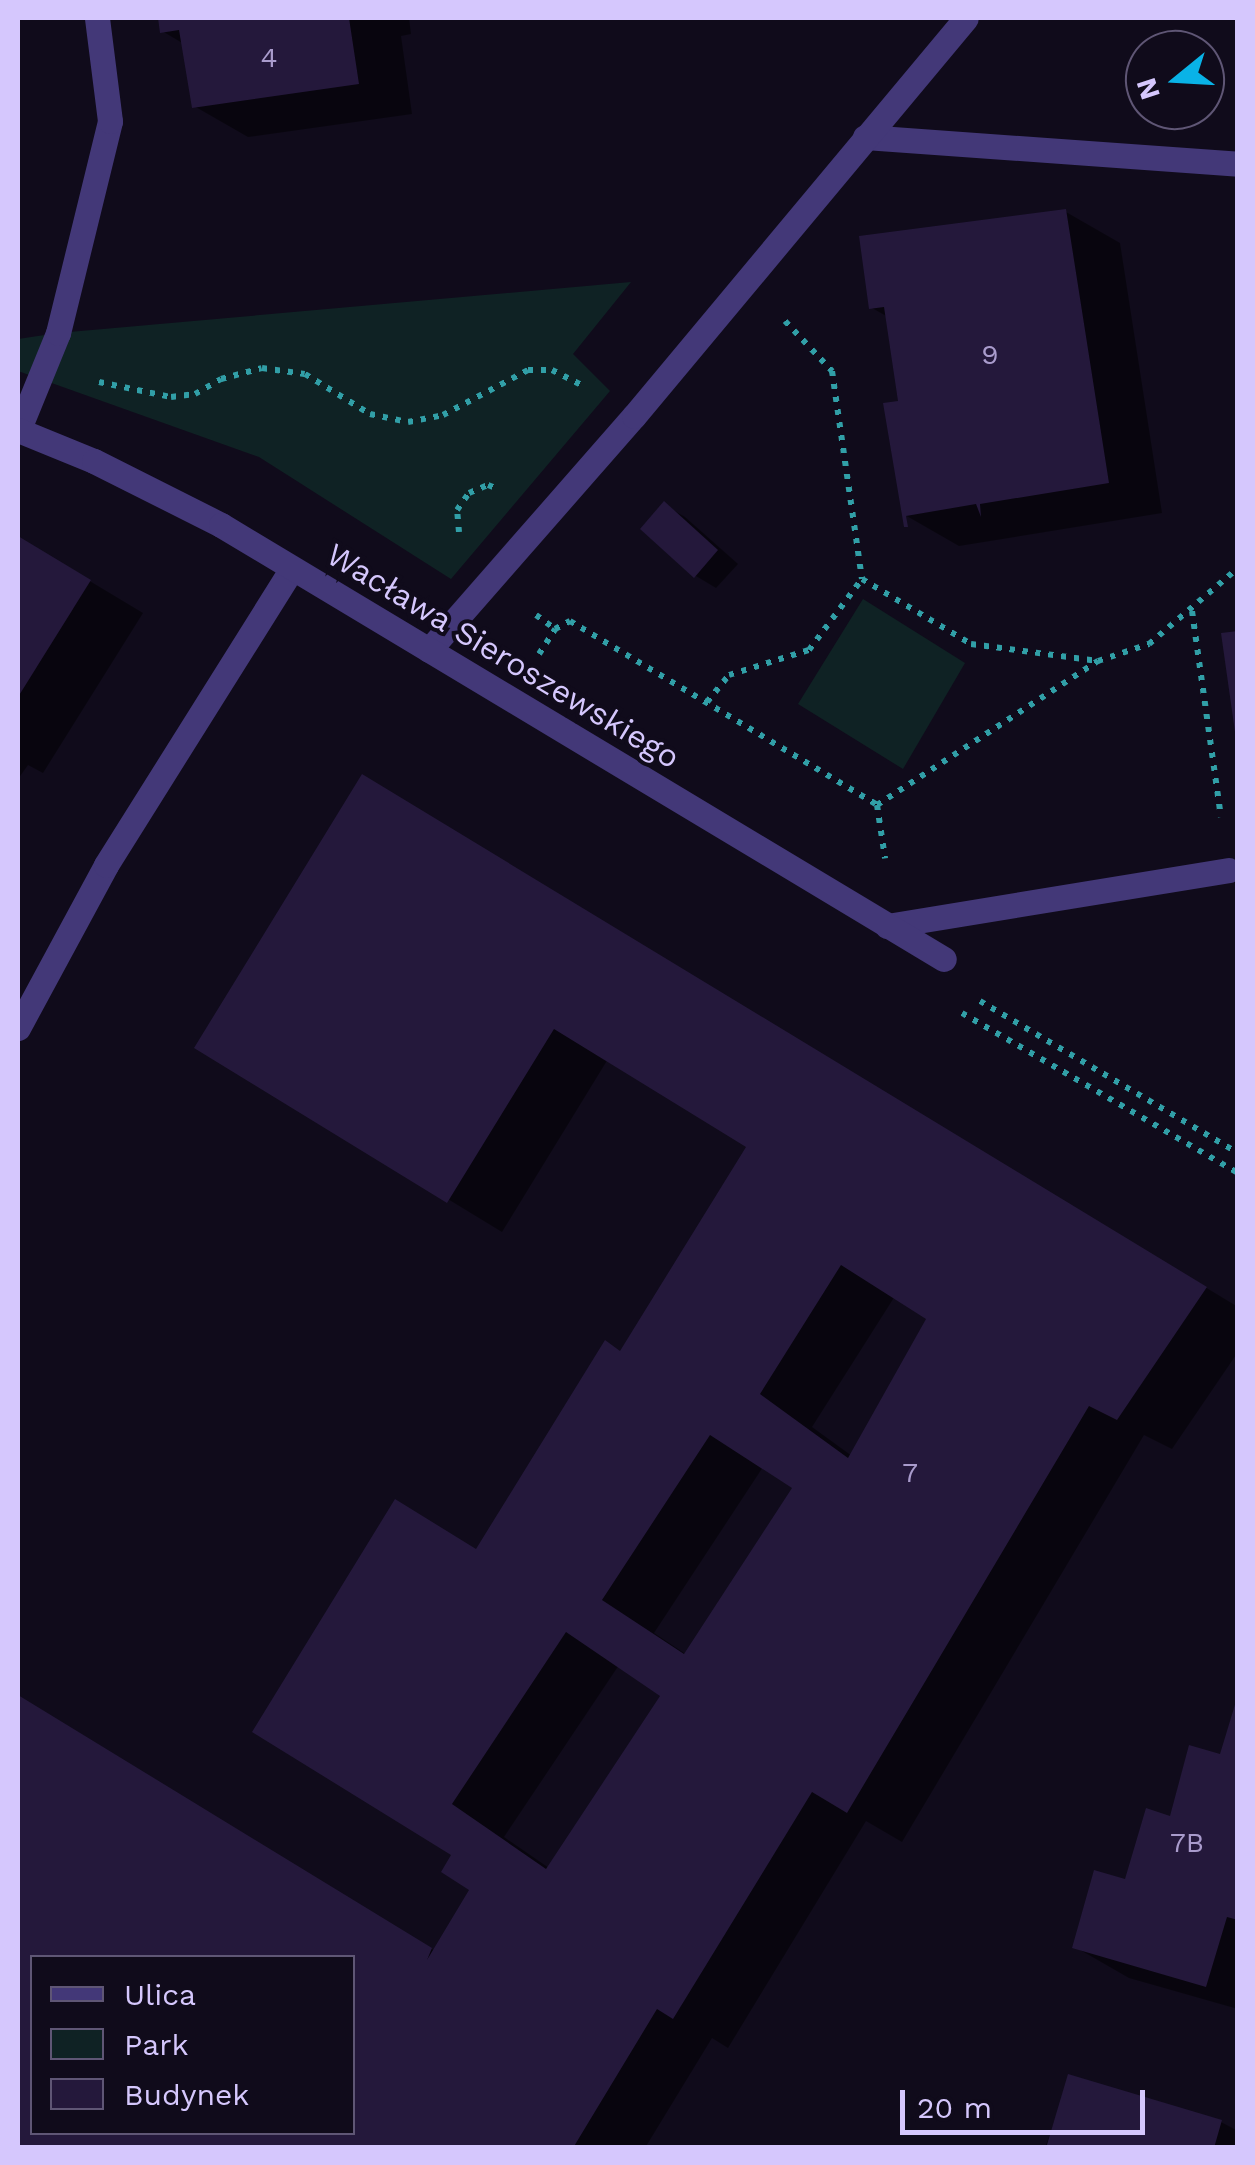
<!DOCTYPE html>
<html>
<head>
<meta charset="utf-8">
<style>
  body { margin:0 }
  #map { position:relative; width:1255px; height:2165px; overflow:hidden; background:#100b1b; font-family:"Work Sans",sans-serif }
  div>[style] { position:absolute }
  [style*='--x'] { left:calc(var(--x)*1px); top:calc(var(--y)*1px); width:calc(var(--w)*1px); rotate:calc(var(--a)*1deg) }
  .green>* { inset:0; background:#0f2224 }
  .shadow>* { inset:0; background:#0007 }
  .building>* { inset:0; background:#24183b }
  .path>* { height:6px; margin-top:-3px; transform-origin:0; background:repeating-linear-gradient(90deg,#319fa7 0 5px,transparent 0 13px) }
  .lane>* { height:25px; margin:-12.5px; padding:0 12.5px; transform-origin:12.5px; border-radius:12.5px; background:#433878 }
  .street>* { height:25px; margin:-12.5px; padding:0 12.5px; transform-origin:12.5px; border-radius:12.5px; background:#433878 }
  span { translate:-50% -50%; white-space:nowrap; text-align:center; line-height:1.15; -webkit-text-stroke:8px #100b1b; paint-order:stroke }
  .number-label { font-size:28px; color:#a99bcc }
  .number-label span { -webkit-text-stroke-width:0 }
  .street-label { font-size:32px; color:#d5c7fd }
  .frame { position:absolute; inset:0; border:20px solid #d5c7fd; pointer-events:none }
  .legend { position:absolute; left:30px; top:1955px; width:325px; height:180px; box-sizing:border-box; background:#100b1b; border:2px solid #5f5675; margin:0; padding:12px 18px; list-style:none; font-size:30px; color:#d5c7fd }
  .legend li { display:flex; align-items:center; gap:20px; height:50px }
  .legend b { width:50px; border:2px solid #5f5675 }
  .north { position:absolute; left:1125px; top:30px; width:100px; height:100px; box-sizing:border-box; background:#100b1b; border:2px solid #5f5675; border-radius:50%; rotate:252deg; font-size:28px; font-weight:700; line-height:40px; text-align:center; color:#d5c7fd }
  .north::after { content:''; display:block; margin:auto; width:35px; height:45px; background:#09b3e7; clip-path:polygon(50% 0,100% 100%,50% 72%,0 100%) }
  .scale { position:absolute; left:900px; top:2090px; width:245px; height:45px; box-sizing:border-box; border:5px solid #d5c7fd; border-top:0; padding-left:12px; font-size:30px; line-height:35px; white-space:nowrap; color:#d5c7fd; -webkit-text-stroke:8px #100b1b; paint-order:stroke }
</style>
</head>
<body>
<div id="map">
  <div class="green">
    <div style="clip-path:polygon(631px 282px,573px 354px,610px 391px,451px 579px,259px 457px,18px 371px,18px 339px,58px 333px)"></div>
    <div style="clip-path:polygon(863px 599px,965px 663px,903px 769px,798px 704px)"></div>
  </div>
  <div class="shadow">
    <div style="clip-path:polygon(160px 18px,409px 18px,411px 34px,401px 36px,412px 114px,248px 137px,194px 106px,184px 44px,162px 31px)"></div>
    <div style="clip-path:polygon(1066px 212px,1120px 243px,1162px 513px,959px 546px,905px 515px,901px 403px,888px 317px,872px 308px)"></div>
    <div style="clip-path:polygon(664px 505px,685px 517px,738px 564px,716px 588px,696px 576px)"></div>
    <div style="clip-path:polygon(18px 538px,143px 613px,43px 773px,28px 765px,18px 779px)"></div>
    <div style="clip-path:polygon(evenodd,416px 809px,1238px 1307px,1238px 1352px,1172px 1449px,1144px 1435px,902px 1842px,866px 1821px,728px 2048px,712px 2038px,645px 2148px,18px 2148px,18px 1696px,435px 1951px,473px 1889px,454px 1854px,255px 1731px,478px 1551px,621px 1353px,749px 1146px,608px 1059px,502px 1232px,198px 1047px,416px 809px,895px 1296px,930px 1318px,852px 1456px,812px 1427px,895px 1296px,416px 809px,763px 1467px,796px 1488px,687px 1655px,654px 1633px,763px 1467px,416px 809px,619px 1665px,664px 1696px,549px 1868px,504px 1837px,619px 1665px,416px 809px,32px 1958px,352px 1958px,352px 2132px,32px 2132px,32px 1958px)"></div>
    <div style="clip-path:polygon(1238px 1704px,1238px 2009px,1129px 1978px,1075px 1947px,1221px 1757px)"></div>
    <div style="clip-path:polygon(1070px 2077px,1221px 2122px,1238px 2131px,1238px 2148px,1045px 2148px)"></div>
  </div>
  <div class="building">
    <div style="clip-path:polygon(158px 18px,349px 18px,359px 84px,192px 108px,179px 30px,160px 33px)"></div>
    <div style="clip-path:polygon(1066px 209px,1109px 483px,980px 504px,981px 517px,976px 504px,906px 516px,908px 527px,904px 527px,883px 403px,898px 401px,884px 307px,869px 309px,859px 236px)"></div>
    <div style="clip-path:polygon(664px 501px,718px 550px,694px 578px,640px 529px)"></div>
    <div style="clip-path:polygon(18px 536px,91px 580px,18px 697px)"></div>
    <div style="clip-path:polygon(1238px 631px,1238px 732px,1235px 732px,1221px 633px)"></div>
    <div style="clip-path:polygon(evenodd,362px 774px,1207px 1287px,1117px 1420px,1089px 1406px,847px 1813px,812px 1792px,673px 2019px,657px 2009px,573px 2148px,18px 2148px,18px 1695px,432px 1948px,427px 1960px,469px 1890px,441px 1872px,451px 1855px,252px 1732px,395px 1499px,476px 1549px,605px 1340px,620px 1351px,746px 1147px,554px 1029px,447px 1203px,194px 1048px,362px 774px,841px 1265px,926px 1319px,848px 1458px,760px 1394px,841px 1265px,362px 774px,710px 1435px,792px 1488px,684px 1654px,602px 1600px,710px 1435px,362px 774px,566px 1632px,660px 1696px,546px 1869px,452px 1804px,566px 1632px,362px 774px,32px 1958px,352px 1958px,352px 2132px,32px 2132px,32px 1958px)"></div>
    <div style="clip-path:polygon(1237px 1698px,1238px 1920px,1227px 1917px,1206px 1987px,1072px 1948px,1094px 1870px,1125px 1879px,1146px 1808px,1170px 1816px,1189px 1745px,1220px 1754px)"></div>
    <div style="clip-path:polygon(1068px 2074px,1222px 2120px,1214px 2148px,1046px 2148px)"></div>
  </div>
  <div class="path">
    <div style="--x:785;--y:321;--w:69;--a:46.8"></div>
    <div style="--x:832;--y:371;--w:210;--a:81.8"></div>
    <div style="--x:862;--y:579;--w:127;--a:30.8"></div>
    <div style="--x:971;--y:644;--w:128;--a:7.6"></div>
    <div style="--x:99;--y:382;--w:74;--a:11.8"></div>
    <div style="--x:171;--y:397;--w:24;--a:-7"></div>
    <div style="--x:195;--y:394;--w:30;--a:-30"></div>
    <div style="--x:221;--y:379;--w:42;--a:-15"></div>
    <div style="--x:262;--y:368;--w:43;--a:7.9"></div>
    <div style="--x:305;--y:374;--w:76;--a:31.6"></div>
    <div style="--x:370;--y:414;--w:39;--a:12"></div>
    <div style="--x:408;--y:422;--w:36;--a:-11"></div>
    <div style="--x:443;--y:415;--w:96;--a:-27.9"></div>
    <div style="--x:528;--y:370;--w:24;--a:0"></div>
    <div style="--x:552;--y:370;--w:38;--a:27"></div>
    <div style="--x:459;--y:532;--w:22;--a:-95"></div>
    <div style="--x:457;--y:510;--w:21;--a:-55"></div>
    <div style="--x:469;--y:493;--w:21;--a:-23"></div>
    <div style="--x:488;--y:485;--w:9;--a:21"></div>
    <div style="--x:1192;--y:611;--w:208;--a:82"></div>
    <div style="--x:536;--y:615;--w:24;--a:36"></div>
    <div style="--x:555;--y:629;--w:17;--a:-28"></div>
    <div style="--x:570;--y:621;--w:358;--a:30.9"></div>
    <div style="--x:877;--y:805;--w:54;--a:81.4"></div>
    <div style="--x:539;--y:654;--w:30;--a:-57"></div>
    <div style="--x:707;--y:702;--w:35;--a:-51"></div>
    <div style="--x:729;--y:675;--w:84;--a:-17.4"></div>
    <div style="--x:809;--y:650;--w:89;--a:-53.3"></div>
    <div style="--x:877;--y:805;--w:264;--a:-33.1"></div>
    <div style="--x:1098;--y:661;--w:54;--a:-18.4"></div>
    <div style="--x:1149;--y:644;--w:117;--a:-40.5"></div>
    <div style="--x:980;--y:1001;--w:299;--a:30.5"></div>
    <div style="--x:962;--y:1013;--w:319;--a:30.1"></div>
  </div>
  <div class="lane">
    <div style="--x:865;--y:137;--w:374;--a:4.1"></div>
    <div style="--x:18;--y:431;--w:106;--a:-67.8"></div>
    <div style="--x:58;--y:333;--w:218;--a:-76.2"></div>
    <div style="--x:110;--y:121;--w:104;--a:-97.2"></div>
    <div style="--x:429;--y:650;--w:311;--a:-48.8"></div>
    <div style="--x:634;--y:416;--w:518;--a:-50.17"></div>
    <div style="--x:887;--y:926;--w:346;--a:-9.3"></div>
    <div style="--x:18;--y:1028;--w:185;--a:-61.6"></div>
    <div style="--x:106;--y:865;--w:350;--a:-57.9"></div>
  </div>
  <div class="street">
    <div style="--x:18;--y:430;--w:82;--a:22.2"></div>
    <div style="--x:94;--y:461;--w:142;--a:26.7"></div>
    <div style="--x:221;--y:525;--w:843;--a:30.98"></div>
  </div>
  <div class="number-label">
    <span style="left:269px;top:58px">4</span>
    <span style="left:990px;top:355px">9</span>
    <span style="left:910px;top:1473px">7</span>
    <span style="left:1187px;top:1843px">7B</span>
  </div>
  <div class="street-label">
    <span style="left:503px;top:656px;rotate:31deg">Wacława Sieroszewskiego</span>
  </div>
  <div class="frame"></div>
  <ul class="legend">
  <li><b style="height:12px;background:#433878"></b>Ulica</li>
  <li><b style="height:28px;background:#0f2224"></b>Park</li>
  <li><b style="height:28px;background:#24183b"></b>Budynek</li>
  </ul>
  <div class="north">N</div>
  <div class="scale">20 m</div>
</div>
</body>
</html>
